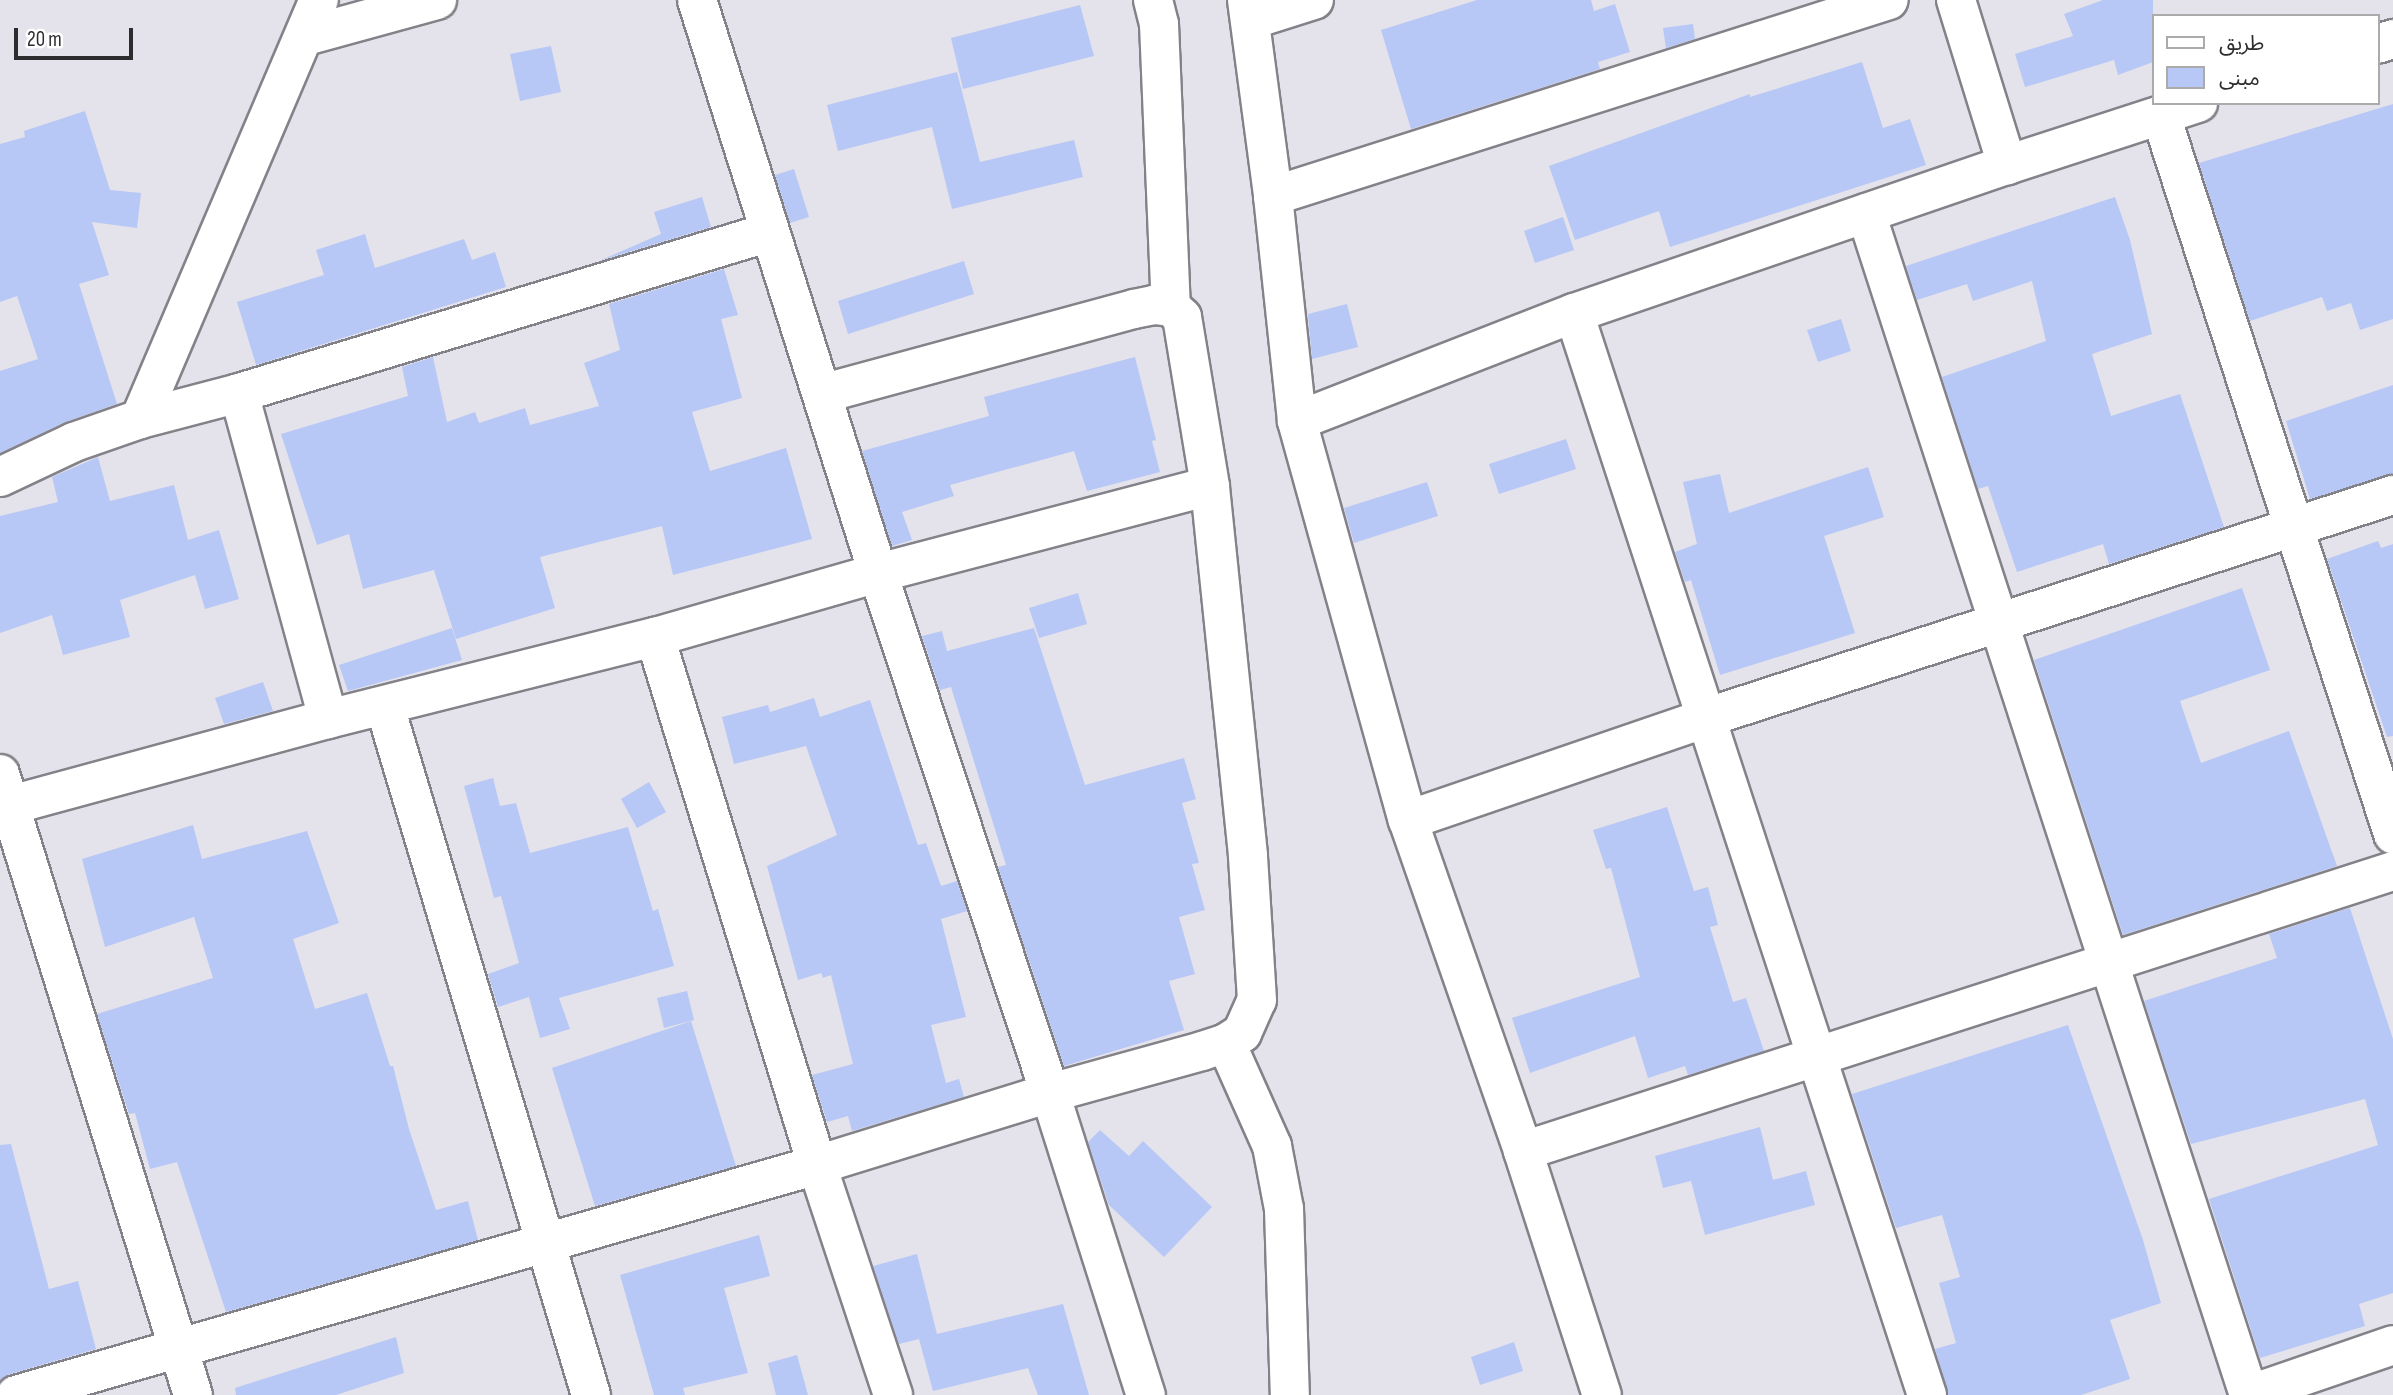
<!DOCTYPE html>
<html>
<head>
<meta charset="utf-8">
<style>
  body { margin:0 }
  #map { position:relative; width:2393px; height:1395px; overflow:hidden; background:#e4e2ea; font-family:"Sofia Sans Condensed","Noto Sans Arabic",sans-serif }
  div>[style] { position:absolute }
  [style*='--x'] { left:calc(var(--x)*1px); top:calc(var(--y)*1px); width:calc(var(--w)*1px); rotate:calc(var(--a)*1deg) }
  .building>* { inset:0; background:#b8c8f6 }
  .roads { filter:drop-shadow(2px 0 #848289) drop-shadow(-2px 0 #848289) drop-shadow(0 2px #848289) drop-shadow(0 -2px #848289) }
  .street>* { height:38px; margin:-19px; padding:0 19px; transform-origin:19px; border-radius:19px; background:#fff }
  span { translate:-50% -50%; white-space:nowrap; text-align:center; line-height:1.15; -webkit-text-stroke:7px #fff; paint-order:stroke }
  .legend { position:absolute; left:2152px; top:14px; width:228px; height:91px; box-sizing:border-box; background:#fff; border:2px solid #ababac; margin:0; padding:9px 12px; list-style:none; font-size:21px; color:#2d2c2f }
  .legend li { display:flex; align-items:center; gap:14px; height:35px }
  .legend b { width:35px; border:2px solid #ababac }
  .scale { position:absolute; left:14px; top:28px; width:119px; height:32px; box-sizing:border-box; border:4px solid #2d2c2f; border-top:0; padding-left:9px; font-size:21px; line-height:24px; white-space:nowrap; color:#2d2c2f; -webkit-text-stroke:5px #fff; paint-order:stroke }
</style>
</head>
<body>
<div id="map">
  <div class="building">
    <div style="clip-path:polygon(1477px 0,1591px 0,1594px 11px,1615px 4px,1630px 52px,1598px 62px,1600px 69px,1411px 129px,1381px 30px)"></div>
    <div style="clip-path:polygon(2103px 0,2153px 0,2153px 62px,2118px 75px,2114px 60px,2025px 87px,2015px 54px,2073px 36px,2064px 14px)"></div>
    <div style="clip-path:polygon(1080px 5px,1094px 56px,963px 89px,951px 38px)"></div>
    <div style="clip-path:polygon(1693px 24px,1695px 39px,1666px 48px,1663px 28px)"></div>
    <div style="clip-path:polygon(551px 46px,561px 92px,520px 101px,510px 54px)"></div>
    <div style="clip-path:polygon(1862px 62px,1883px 128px,1910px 119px,1926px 165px,1670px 247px,1659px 211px,1575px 240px,1549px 166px,1750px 94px,1750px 97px)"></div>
    <div style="clip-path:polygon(957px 72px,980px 162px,1074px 140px,1083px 177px,952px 209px,932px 127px,838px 151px,827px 105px)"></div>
    <div style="clip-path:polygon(2393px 104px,2393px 319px,2360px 330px,2351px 303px,2327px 311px,2322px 297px,2250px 321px,2199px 163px)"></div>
    <div style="clip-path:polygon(85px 111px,110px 190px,141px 193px,137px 228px,92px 222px,109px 275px,79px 284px,117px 404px,65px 422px,0 453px,0 371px,38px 359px,17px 296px,0 302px,0 144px,25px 137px,24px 131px)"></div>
    <div style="clip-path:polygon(794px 169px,809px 217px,790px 223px,775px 175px)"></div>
    <div style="clip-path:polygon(702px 197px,711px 227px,599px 261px,661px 234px,654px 212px)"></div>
    <div style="clip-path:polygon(2115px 197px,2130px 240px,2152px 334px,2092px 354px,2111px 416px,2180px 394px,2224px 527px,2109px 564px,2103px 544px,2017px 572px,1988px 486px,1978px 489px,1942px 377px,2046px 341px,2032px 281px,1973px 301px,1967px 284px,1917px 300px,1906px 266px)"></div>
    <div style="clip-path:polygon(1563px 217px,1574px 250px,1535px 263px,1524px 231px)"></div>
    <div style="clip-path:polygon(365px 234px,375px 268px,464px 239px,472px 260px,495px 252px,506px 287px,256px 365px,237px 302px,324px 275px,316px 250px)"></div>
    <div style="clip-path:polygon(964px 261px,974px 294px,848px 334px,838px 301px)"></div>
    <div style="clip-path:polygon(724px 269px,738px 315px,721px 319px,742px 398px,692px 412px,710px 471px,786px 448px,812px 539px,673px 575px,662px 526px,540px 557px,555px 608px,456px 639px,434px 570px,363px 589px,349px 534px,317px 545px,281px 434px,408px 396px,402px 367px,433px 357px,447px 422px,475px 412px,479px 423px,525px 408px,530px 425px,599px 406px,584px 363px,620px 350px,609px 304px)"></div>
    <div style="clip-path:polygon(1347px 304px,1358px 347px,1312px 359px,1308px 314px)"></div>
    <div style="clip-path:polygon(1841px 319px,1851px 351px,1818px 362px,1807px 330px)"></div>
    <div style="clip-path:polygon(1135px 357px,1156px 440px,1152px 441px,1160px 472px,1087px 491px,1074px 451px,950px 485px,954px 496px,902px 512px,912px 540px,892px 546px,862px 451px,989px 416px,984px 397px)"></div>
    <div style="clip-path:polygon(2393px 385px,2393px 474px,2310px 499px,2286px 421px)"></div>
    <div style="clip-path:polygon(1566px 439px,1576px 469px,1499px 494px,1489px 464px)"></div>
    <div style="clip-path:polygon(98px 457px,110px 501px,174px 485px,188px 540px,219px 530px,239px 599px,205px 609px,195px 575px,120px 600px,130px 637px,63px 655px,52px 615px,0 633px,0 516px,58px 502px,52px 477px)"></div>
    <div style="clip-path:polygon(1868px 467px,1884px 517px,1824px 536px,1855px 633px,1720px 675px,1691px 580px,1685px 582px,1675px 552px,1697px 544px,1683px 482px,1720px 474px,1729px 513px)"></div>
    <div style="clip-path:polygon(1427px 482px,1438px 516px,1354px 543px,1344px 508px)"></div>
    <div style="clip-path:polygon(2378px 541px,2381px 548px,2393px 544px,2393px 736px,2387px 737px,2327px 559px)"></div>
    <div style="clip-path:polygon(2242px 588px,2270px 670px,2180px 701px,2201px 763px,2289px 731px,2337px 866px,2123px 935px,2034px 660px)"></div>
    <div style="clip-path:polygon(1078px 593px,1087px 624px,1039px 638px,1029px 608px)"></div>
    <div style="clip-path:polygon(452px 628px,462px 660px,348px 691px,339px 665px)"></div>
    <div style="clip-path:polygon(1034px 628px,1085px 785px,1184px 758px,1196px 799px,1182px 803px,1199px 863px,1192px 864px,1205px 910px,1179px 917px,1195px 974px,1169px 981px,1184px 1030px,1064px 1066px,998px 867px,1006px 865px,951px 687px,940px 690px,922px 636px,942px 631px,947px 651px)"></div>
    <div style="clip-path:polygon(263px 682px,273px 711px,224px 724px,215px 698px)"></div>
    <div style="clip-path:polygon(814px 698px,820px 717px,870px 700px,918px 845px,926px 843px,941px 886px,957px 881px,967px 911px,941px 919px,966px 1017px,931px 1025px,946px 1083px,959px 1079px,964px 1097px,852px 1131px,848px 1116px,827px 1122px,812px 1075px,853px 1064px,831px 975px,823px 978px,821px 973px,798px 980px,767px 866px,837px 835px,806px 746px,734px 764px,722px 717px,768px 705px,770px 712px)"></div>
    <div style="clip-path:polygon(493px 778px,500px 806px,516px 803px,530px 853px,628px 827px,653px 911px,658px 909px,674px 966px,559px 998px,570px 1029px,540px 1038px,529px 997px,498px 1007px,488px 974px,519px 963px,501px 896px,494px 898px,464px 786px)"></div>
    <div style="clip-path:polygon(649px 782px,666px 812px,637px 828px,621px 799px)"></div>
    <div style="clip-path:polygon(1667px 807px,1694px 891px,1708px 887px,1718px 925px,1710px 927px,1733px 1002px,1746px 998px,1764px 1051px,1688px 1075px,1685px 1066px,1648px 1078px,1635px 1036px,1530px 1073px,1512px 1018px,1640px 977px,1611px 868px,1606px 869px,1593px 830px)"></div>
    <div style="clip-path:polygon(193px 825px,202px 859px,307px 831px,339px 923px,293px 939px,315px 1009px,367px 993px,390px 1066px,393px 1066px,409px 1129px,436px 1210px,468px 1201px,478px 1240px,226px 1312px,177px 1162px,150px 1169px,135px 1113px,129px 1114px,97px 1014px,213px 978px,194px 917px,105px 947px,82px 859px)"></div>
    <div style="clip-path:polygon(2350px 908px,2393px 1039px,2393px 1293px,2359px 1304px,2365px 1326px,2260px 1358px,2209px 1199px,2378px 1145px,2365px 1099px,2191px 1144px,2144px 1001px,2277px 958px,2269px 934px)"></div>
    <div style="clip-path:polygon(687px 991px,694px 1020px,664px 1028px,657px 998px)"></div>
    <div style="clip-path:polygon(691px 1021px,736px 1166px,595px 1206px,552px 1068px)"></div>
    <div style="clip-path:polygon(2068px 1025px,2143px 1240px,2161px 1303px,2110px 1320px,2130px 1379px,2081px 1395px,1948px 1395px,1935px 1349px,1956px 1343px,1939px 1283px,1960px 1277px,1942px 1215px,1896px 1228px,1852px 1094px)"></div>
    <div style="clip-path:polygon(1760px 1127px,1773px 1180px,1806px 1171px,1815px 1205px,1705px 1235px,1691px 1181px,1663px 1188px,1655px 1156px)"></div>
    <div style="clip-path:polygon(1100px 1130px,1129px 1156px,1143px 1141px,1212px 1207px,1164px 1257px,1109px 1205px,1088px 1142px)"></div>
    <div style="clip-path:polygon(11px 1144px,49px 1289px,78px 1281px,96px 1349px,10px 1374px,0 1380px,0 1145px)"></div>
    <div style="clip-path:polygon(759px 1235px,770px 1276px,724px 1288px,748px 1373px,683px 1388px,685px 1395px,654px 1395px,620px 1275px)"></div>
    <div style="clip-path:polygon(917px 1254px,937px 1334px,1063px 1304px,1089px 1395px,1038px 1395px,1028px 1368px,933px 1391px,919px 1339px,899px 1344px,873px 1266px)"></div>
    <div style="clip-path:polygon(396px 1337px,404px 1373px,336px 1395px,236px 1395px,235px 1388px)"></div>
    <div style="clip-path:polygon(1514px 1342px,1523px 1371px,1480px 1385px,1471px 1357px)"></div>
    <div style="clip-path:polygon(797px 1355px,808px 1395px,776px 1395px,768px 1363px)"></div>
  </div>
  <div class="roads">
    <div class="street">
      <div style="--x:697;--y:0;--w:601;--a:72.47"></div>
      <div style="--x:878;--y:573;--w:548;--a:71.7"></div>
      <div style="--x:1050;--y:1093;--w:317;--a:72.4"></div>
      <div style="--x:1153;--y:0;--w:25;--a:76"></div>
      <div style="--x:1159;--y:24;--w:283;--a:87.6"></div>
      <div style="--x:1247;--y:0;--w:198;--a:82.4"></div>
      <div style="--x:1273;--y:196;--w:226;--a:83.9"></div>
      <div style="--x:1297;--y:421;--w:414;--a:74.5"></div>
      <div style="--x:1408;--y:820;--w:350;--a:70.8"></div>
      <div style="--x:1523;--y:1151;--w:256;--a:72.1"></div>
      <div style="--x:1956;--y:0;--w:173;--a:72.8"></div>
      <div style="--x:1250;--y:20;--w:67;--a:-17.4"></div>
      <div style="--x:306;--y:36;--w:136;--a:-15.4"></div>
      <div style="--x:2377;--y:44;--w:17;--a:-17"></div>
      <div style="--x:2161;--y:116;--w:755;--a:72.09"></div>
      <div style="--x:1273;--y:196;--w:646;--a:-17.65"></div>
      <div style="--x:1866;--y:213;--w:1243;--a:72.05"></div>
      <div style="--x:1574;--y:313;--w:1138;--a:71.93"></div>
      <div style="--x:239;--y:393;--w:555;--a:-16.87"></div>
      <div style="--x:140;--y:419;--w:102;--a:-14.7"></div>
      <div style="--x:239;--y:393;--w:338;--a:74.7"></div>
      <div style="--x:1297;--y:421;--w:297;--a:-21.3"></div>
      <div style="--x:1574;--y:313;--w:458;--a:-18.9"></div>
      <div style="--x:2007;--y:165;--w:201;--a:-18"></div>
      <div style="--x:0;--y:477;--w:82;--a:-25.3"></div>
      <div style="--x:74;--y:442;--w:70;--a:-19.2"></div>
      <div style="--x:140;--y:419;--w:456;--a:-66.9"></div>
      <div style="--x:655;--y:637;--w:552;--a:72.94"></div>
      <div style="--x:817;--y:1165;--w:242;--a:71.7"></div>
      <div style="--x:385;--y:707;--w:718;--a:73.33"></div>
      <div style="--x:0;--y:774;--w:650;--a:72.74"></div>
      <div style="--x:0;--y:808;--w:340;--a:-15.2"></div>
      <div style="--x:328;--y:719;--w:337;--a:-14.1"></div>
      <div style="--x:655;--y:637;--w:232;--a:-16"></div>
      <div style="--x:878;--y:573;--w:343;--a:-14.7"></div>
      <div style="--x:1408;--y:820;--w:317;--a:-18.9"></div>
      <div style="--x:1708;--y:717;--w:720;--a:-17.96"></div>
      <div style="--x:1226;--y:1043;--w:113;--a:65.9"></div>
      <div style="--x:1272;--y:1146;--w:64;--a:79.2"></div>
      <div style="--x:1284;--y:1209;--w:186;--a:88.2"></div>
      <div style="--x:1523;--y:1151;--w:914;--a:-17.84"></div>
      <div style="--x:16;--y:1395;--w:833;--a:-16.02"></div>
      <div style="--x:817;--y:1165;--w:244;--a:-17.2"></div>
      <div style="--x:1050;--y:1093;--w:158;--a:-15.4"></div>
      <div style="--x:1202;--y:1051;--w:25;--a:-18"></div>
      <div style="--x:1226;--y:1043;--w:19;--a:-32"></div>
      <div style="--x:1242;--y:1033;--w:36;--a:-66"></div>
      <div style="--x:1257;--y:1000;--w:145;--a:-93.6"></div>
      <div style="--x:1248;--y:855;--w:371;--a:-95.9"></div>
      <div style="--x:1210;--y:486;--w:171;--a:-99.4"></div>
      <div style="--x:1182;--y:317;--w:15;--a:-138"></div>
      <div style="--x:1171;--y:307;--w:17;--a:-173"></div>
      <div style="--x:1154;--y:305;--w:20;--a:169"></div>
      <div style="--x:1134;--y:309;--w:321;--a:164.8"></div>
      <div style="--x:2248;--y:1395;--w:153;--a:-19"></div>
    </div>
  </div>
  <ul class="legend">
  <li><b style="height:9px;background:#fff"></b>طريق</li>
  <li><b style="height:19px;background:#b8c8f6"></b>مبنى</li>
  </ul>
  <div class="scale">20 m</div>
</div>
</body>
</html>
